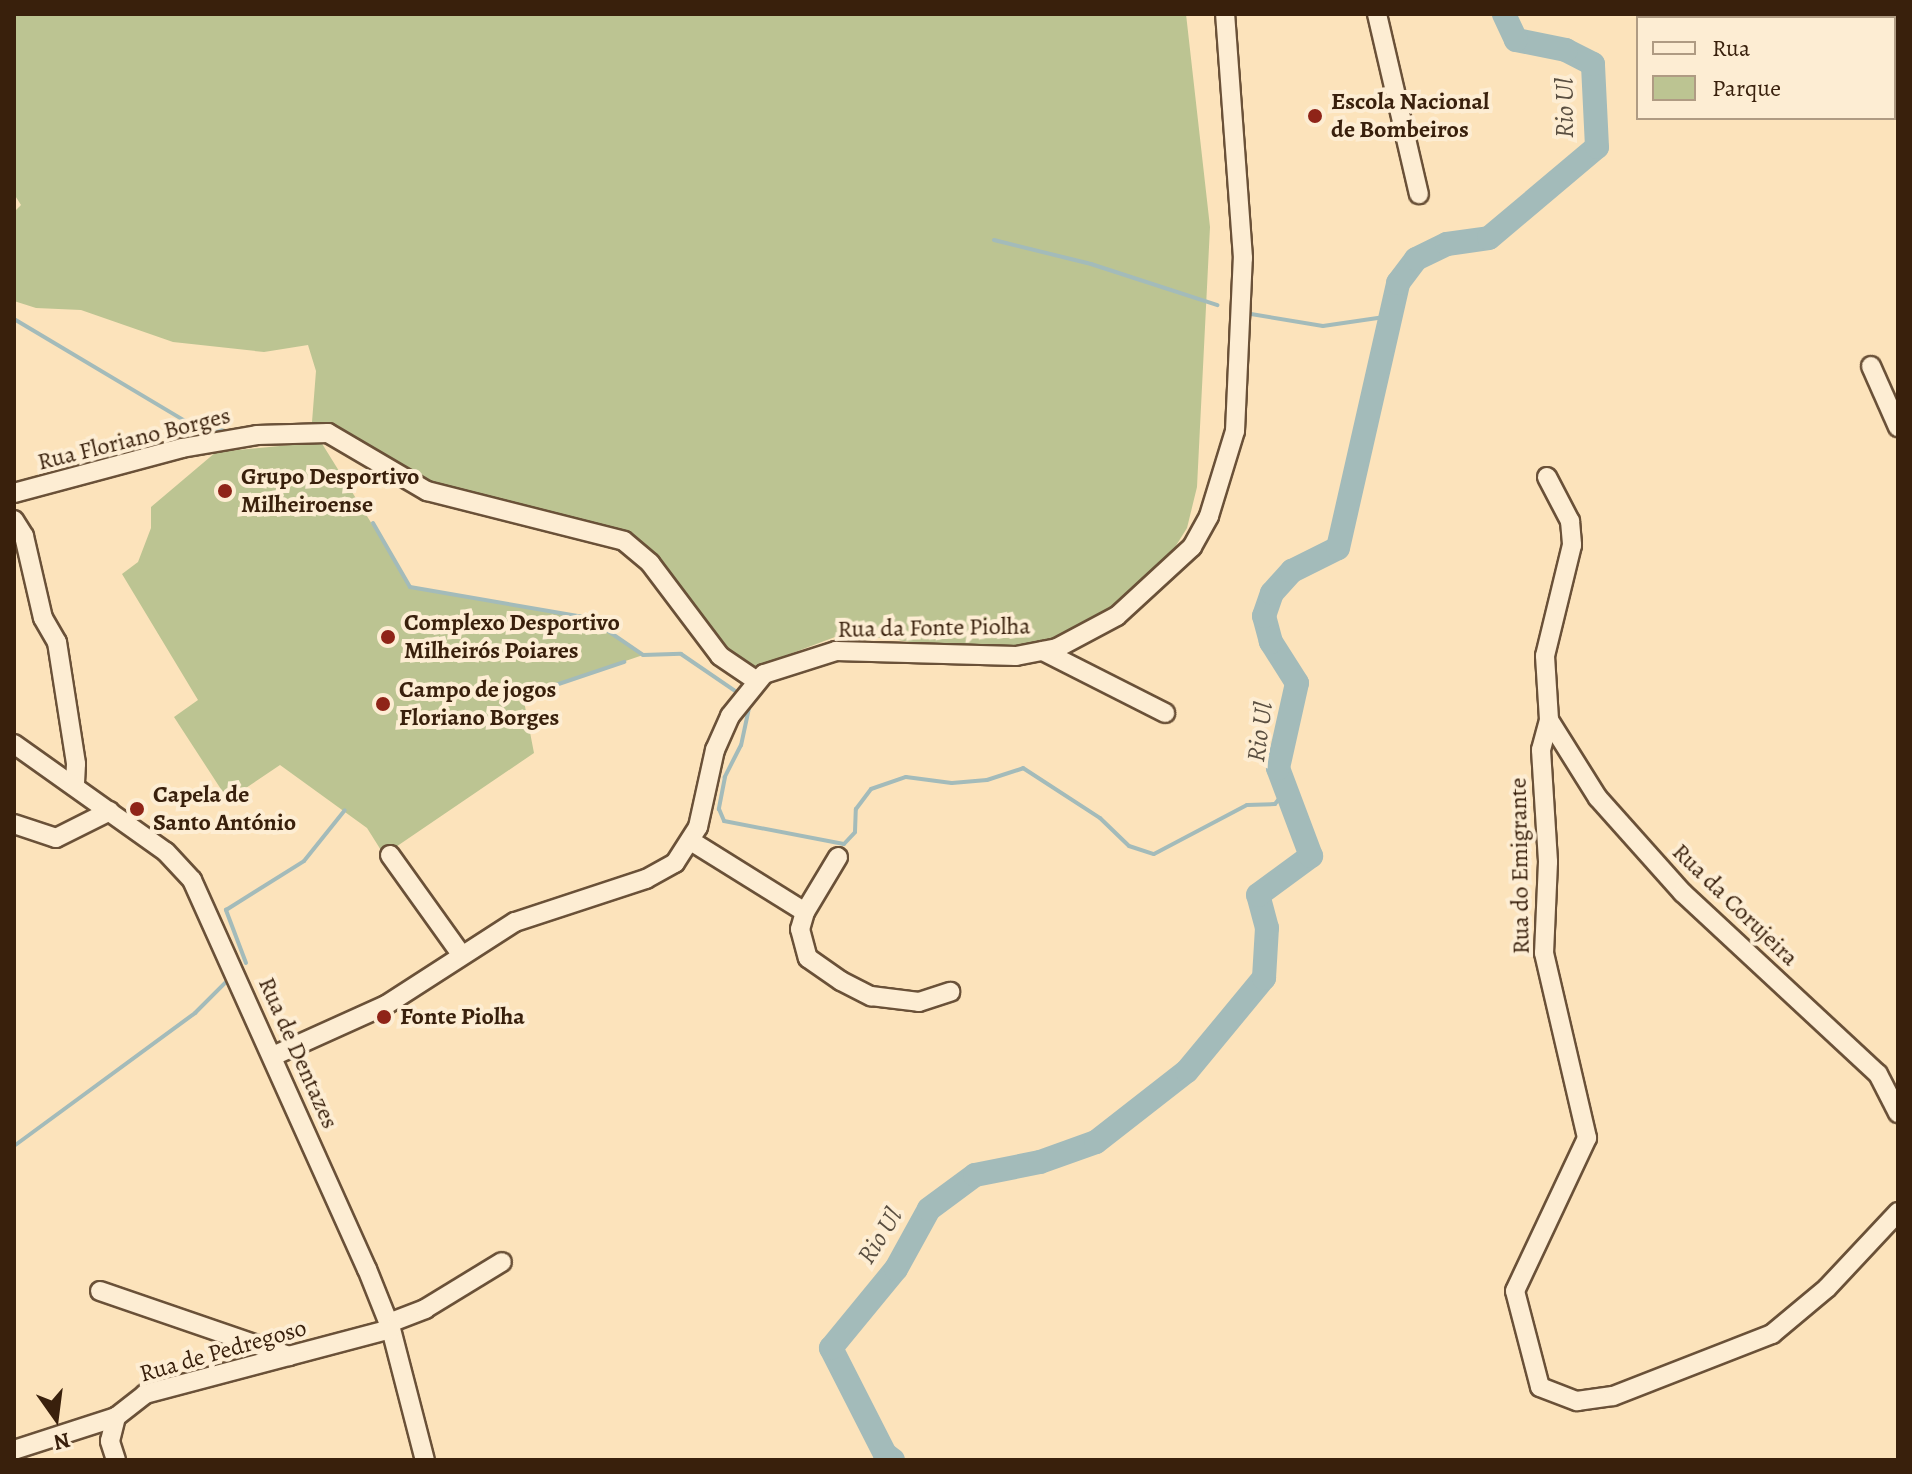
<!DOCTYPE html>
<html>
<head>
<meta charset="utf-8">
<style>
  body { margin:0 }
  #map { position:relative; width:1912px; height:1474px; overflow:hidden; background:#fce3bb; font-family:Alegreya,serif }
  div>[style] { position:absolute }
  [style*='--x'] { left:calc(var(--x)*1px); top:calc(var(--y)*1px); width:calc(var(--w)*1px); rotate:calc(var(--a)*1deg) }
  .green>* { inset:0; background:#bcc492 }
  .stream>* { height:4px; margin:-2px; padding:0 2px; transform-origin:2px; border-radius:2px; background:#a3bbba }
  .river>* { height:24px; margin:-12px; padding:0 12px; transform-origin:12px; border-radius:12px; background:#a3bbba }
  .roads { filter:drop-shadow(2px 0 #6a5138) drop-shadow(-2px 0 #6a5138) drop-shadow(0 2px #6a5138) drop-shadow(0 -2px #6a5138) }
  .minor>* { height:18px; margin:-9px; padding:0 9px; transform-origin:9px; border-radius:9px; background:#fdedd3 }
  .dots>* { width:22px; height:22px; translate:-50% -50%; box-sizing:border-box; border:4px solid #fdedd3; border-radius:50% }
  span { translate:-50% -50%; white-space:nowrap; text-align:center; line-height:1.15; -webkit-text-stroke:8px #fdedd3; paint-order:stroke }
  .poi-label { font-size:24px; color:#39200c; font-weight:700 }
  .left { translate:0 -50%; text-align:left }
  .street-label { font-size:24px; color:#39200c }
  .water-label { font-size:26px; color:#594e40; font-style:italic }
  .frame { position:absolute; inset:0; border:16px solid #39200c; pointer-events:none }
  .legend { position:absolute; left:1636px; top:16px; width:260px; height:104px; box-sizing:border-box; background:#fdedd3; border:2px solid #af9b83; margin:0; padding:10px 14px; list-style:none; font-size:24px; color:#39200c }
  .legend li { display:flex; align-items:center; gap:16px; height:40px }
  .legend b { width:40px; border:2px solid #af9b83 }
  .north { position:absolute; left:16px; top:1378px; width:80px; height:80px; -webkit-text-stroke:6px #fdedd3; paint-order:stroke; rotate:166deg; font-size:22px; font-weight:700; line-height:32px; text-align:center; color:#39200c }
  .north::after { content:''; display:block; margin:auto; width:28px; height:36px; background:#39200c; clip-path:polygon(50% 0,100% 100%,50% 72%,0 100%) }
</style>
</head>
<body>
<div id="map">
  <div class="green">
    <div style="clip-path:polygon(14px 14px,1186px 14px,1210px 227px,1197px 487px,1187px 528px,1172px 552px,1123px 599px,1055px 641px,1014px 649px,950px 649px,887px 638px,835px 637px,753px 668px,736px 662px,630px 532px,443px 489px,312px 422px,316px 371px,308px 345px,264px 352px,173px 342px,81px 310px,36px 308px,14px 301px,14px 212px,21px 205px,14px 194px)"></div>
    <div style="clip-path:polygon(321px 442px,411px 587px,589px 618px,643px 655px,523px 696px,534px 753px,384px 855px,367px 828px,280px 765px,228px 800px,174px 717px,198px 700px,122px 574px,138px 562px,151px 528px,151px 507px,216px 452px)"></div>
  </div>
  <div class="stream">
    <div style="--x:994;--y:240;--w:100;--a:13.9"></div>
    <div style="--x:1091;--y:264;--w:133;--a:18"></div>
    <div style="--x:1245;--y:313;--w:79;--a:9.5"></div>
    <div style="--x:1323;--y:326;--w:69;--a:-8.4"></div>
    <div style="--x:14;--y:319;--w:199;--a:30.8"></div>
    <div style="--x:185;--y:421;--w:41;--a:14"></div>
    <div style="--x:373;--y:523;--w:74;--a:60"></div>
    <div style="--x:410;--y:587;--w:182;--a:9.8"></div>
    <div style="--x:589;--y:618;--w:65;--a:34.4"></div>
    <div style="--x:643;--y:655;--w:38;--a:-2"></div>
    <div style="--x:681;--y:654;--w:65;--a:34.4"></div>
    <div style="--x:523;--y:696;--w:107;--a:-18.6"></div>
    <div style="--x:749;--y:708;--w:38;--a:102"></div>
    <div style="--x:741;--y:745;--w:36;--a:117"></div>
    <div style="--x:725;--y:777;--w:33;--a:101"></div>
    <div style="--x:719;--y:809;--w:13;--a:67"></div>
    <div style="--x:724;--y:821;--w:122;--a:10.9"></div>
    <div style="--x:844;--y:844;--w:16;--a:-47"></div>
    <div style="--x:855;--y:832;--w:23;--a:-88"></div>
    <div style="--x:856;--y:809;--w:25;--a:-53"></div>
    <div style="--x:871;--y:789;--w:37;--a:-19"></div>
    <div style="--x:906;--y:777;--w:46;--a:7.4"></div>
    <div style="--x:952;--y:783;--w:35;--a:-5"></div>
    <div style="--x:987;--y:780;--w:38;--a:-18"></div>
    <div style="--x:1023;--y:768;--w:92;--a:33"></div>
    <div style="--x:1100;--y:818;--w:40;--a:44"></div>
    <div style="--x:1129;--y:846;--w:26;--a:18"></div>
    <div style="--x:1154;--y:854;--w:105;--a:-27.8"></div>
    <div style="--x:1247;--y:805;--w:28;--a:-2"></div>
    <div style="--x:1275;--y:804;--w:18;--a:-52"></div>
    <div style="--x:246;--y:963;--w:57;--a:-110.7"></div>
    <div style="--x:226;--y:910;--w:92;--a:-32.1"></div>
    <div style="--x:304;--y:861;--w:65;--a:-51.2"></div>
    <div style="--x:14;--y:1146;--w:225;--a:-36.3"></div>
    <div style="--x:195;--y:1013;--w:45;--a:-45"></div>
  </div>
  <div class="river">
    <div style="--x:893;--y:1460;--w:10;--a:-143"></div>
    <div style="--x:885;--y:1454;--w:119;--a:-117"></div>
    <div style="--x:831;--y:1348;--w:102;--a:-50.6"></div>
    <div style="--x:896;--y:1269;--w:68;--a:-61.2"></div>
    <div style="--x:929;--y:1209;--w:57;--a:-36.5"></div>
    <div style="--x:975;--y:1175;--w:66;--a:-11.3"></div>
    <div style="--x:1040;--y:1162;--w:59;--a:-19.7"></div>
    <div style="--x:1096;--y:1142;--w:115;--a:-38"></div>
    <div style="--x:1187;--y:1071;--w:121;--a:-50.4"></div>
    <div style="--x:1264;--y:978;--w:50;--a:-86.6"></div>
    <div style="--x:1267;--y:928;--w:34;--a:-105"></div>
    <div style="--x:1258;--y:895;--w:66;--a:-36.3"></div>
    <div style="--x:1311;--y:856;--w:94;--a:-110.6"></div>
    <div style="--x:1278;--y:768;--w:87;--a:-77.4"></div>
    <div style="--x:1297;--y:683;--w:49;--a:-122.4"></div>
    <div style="--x:1271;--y:642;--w:27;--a:-105"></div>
    <div style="--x:1264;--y:616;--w:24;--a:-71"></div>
    <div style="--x:1272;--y:593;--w:30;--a:-48"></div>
    <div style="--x:1292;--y:571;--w:51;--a:-26.6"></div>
    <div style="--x:1338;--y:548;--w:272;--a:-77.2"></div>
    <div style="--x:1398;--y:283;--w:30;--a:-53"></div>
    <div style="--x:1416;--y:259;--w:34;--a:-26"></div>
    <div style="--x:1447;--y:244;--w:42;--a:-8.1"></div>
    <div style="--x:1489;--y:238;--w:141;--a:-40.1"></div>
    <div style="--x:1597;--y:147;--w:83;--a:-92.8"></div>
    <div style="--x:1593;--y:64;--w:30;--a:-153"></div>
    <div style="--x:1566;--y:50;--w:51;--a:-168.7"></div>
    <div style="--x:1516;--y:40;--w:29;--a:-115"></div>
  </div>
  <div class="roads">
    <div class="minor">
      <div style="--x:1377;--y:14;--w:185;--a:76.9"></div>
      <div style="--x:1871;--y:366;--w:67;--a:66.1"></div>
      <div style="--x:1547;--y:477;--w:50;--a:62.4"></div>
      <div style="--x:1570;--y:521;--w:24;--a:85"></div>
      <div style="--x:1572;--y:545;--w:114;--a:103.7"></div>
      <div style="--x:1545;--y:656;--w:64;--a:86.4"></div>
      <div style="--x:1549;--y:720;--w:31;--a:105"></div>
      <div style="--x:1541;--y:750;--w:112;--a:86.4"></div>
      <div style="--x:1548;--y:862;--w:91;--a:92.5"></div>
      <div style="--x:1544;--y:953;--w:190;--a:76.9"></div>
      <div style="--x:1587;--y:1138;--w:169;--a:115.2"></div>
      <div style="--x:1515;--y:1291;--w:99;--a:75.4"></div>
      <div style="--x:1540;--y:1387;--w:40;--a:21"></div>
      <div style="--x:1577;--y:1401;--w:36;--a:-8"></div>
      <div style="--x:1613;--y:1396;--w:171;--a:-21.3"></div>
      <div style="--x:1772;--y:1334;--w:72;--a:-39.9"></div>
      <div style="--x:1827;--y:1288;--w:104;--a:-46.9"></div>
      <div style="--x:14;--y:493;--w:174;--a:-15"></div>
      <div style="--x:182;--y:448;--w:76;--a:-9.8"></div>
      <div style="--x:257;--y:435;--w:71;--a:-1.6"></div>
      <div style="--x:328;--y:433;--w:115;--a:30.4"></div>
      <div style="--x:427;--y:491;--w:203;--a:14.2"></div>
      <div style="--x:624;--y:541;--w:34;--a:40"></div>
      <div style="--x:650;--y:563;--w:116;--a:53"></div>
      <div style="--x:720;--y:656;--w:45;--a:34"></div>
      <div style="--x:14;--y:520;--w:19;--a:58"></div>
      <div style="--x:24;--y:536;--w:84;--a:77"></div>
      <div style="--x:43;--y:618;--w:28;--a:60"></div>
      <div style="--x:57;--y:642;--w:123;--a:81.1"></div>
      <div style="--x:76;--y:764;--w:21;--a:93"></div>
      <div style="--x:1043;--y:651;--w:137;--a:26.9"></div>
      <div style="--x:1549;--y:720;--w:92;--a:57.9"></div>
      <div style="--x:1598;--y:798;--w:127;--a:48.2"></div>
      <div style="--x:1683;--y:893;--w:266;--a:42.9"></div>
      <div style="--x:1878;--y:1074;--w:44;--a:62.9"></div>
      <div style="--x:14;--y:744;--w:186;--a:35.4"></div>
      <div style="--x:166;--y:852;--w:38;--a:47"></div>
      <div style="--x:192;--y:880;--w:427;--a:65.8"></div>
      <div style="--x:367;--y:1269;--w:65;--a:68.2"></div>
      <div style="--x:391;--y:1329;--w:135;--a:75.5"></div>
      <div style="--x:14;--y:824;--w:44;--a:18.4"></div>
      <div style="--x:56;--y:838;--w:60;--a:-26.6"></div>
      <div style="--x:691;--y:841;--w:134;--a:31.9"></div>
      <div style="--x:805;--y:912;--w:18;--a:106"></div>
      <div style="--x:800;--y:929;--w:30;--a:75"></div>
      <div style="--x:808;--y:958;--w:40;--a:34.9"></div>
      <div style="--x:841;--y:981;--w:34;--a:27"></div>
      <div style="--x:871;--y:996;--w:48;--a:7.1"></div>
      <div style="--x:919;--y:1002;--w:33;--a:-18"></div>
      <div style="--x:390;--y:855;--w:122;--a:54.4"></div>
      <div style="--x:805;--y:912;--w:64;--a:-59"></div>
      <div style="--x:273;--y:1056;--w:124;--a:-24.3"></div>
      <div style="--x:386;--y:1005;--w:153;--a:-32.8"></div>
      <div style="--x:515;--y:922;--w:138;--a:-18.2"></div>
      <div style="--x:646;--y:879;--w:33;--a:-29"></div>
      <div style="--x:675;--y:863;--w:43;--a:-57.4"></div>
      <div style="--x:698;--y:827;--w:79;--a:-77.6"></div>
      <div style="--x:715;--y:750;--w:37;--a:-66"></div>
      <div style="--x:730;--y:716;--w:54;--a:-51"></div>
      <div style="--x:764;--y:674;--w:76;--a:-17.7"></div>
      <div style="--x:836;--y:651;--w:180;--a:1.6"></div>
      <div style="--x:1016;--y:656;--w:42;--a:-11"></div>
      <div style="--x:1057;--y:648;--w:68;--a:-28.1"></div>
      <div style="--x:1117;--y:616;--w:102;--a:-42.6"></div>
      <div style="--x:1192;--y:547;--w:35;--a:-61"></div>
      <div style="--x:1209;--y:516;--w:89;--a:-73"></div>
      <div style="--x:1235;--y:431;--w:173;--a:-87.4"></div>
      <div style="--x:1243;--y:258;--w:245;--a:-94.2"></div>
      <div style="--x:100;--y:1291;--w:200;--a:19"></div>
      <div style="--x:389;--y:1323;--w:39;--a:-21"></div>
      <div style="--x:425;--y:1309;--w:90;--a:-31.4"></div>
      <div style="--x:14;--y:1450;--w:107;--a:-17.9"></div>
      <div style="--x:116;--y:1460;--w:20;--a:-108"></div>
      <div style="--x:110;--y:1441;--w:25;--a:-76"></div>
      <div style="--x:116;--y:1417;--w:37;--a:-38"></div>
      <div style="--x:145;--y:1394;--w:254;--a:-14.8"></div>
    </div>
  </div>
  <div class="dots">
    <div style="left:1315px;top:116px;background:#8f2418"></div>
    <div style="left:225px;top:491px;background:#8f2418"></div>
    <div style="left:388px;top:637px;background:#8f2418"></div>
    <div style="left:383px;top:704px;background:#8f2418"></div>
    <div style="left:137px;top:809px;background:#8f2418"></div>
    <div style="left:384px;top:1017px;background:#8f2418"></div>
  </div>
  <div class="poi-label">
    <span class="left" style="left:1331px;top:116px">Escola Nacional<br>de Bombeiros</span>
    <span class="left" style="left:241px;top:491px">Grupo Desportivo<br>Milheiroense</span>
    <span class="left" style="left:404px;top:637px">Complexo Desportivo<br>Milheirós Poiares</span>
    <span class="left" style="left:399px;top:704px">Campo de jogos<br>Floriano Borges</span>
    <span class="left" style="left:153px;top:809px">Capela de<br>Santo António</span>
    <span class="left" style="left:400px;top:1017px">Fonte Piolha</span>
  </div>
  <div class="street-label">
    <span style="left:134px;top:439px;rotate:-14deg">Rua Floriano Borges</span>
    <span style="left:934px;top:628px;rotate:-1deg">Rua da Fonte Piolha</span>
    <span style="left:1520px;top:866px;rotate:-91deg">Rua do Emigrante</span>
    <span style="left:1735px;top:905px;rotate:44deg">Rua da Corujeira</span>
    <span style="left:298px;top:1053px;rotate:66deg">Rua de Dentazes</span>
    <span style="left:223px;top:1351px;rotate:-16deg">Rua de Pedregoso</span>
  </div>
  <div class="water-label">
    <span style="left:1565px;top:108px;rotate:-90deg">Rio Ul</span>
    <span style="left:1260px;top:732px;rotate:-82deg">Rio Ul</span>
    <span style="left:880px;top:1236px;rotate:-58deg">Rio Ul</span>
  </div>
  <div class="frame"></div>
  <ul class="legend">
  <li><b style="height:10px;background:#fdedd3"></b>Rua</li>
  <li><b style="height:22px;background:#bcc492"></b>Parque</li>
  </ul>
  <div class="north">N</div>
</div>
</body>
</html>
